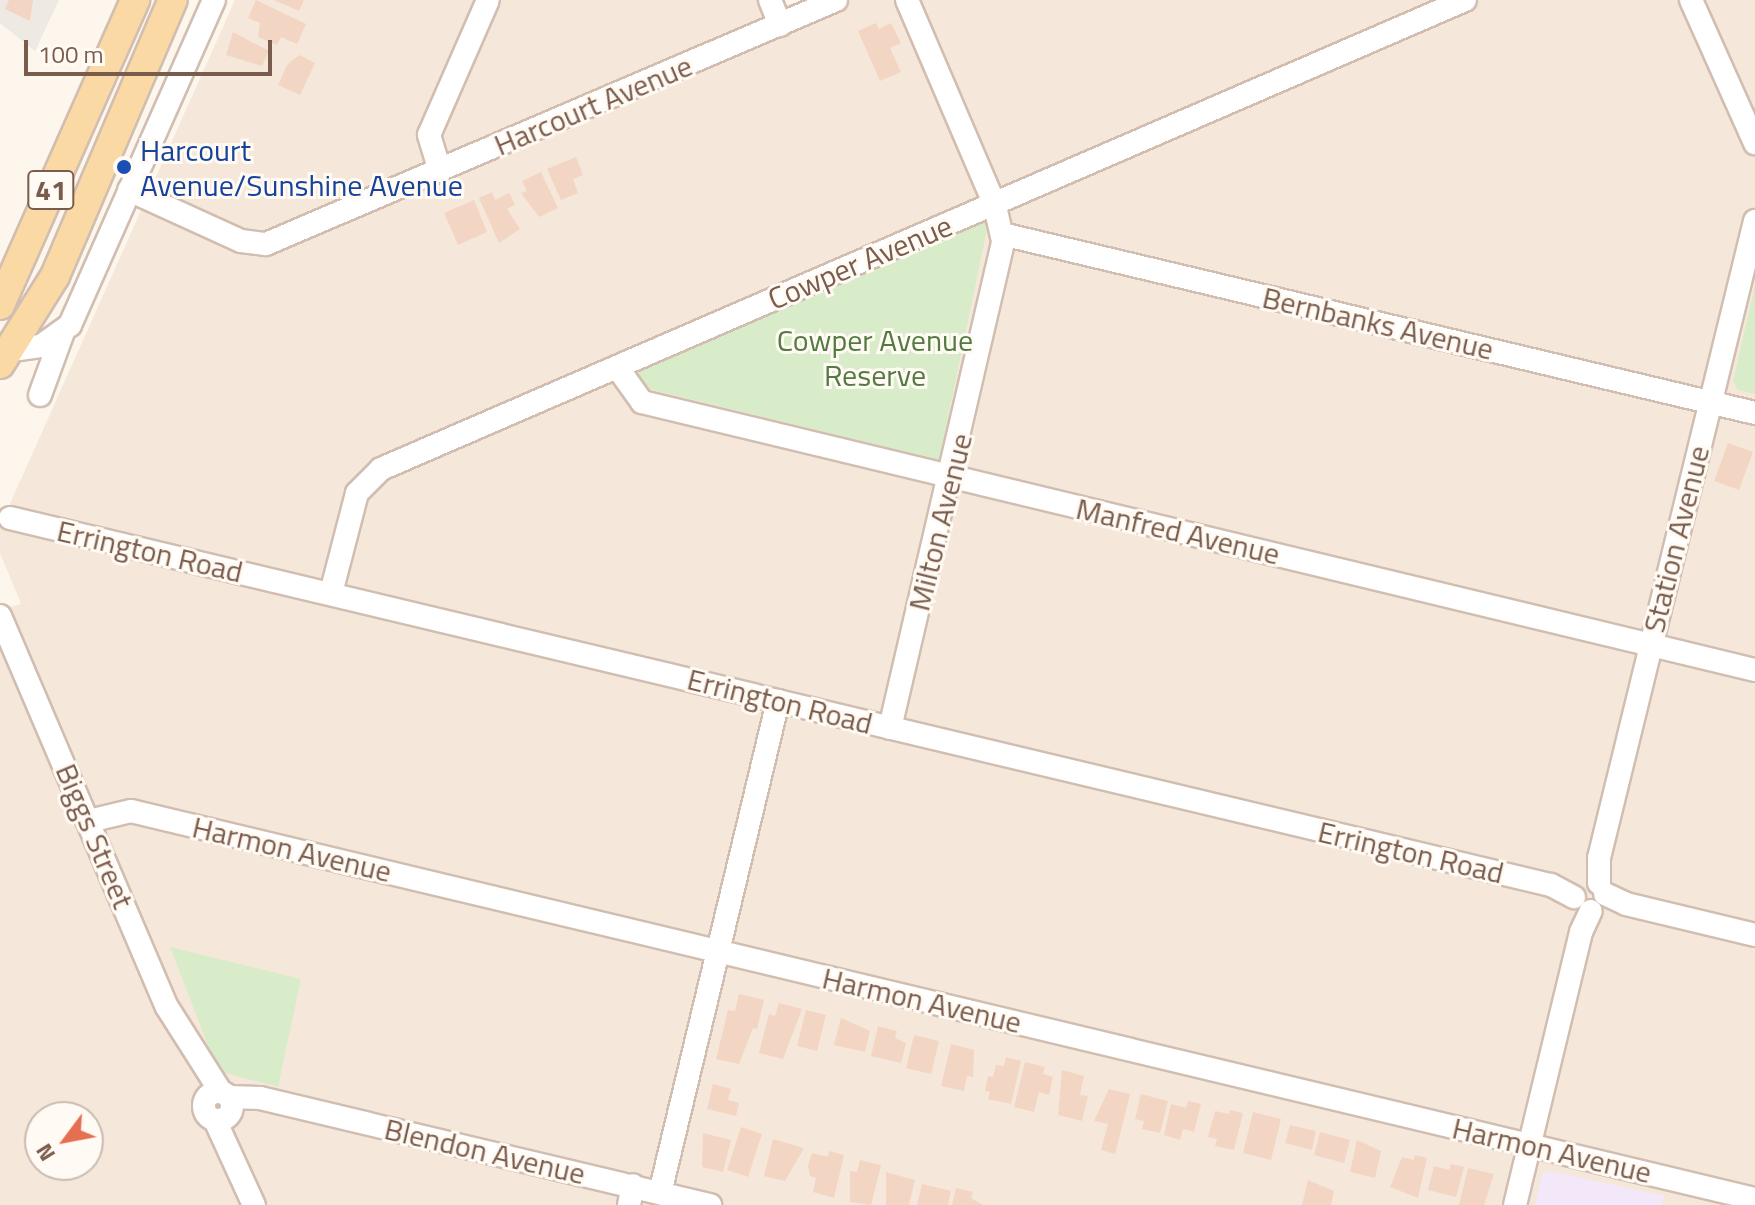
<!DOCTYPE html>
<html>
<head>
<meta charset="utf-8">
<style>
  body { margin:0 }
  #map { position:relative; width:1755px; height:1205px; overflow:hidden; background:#fdf6ec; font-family:"Titillium Web",sans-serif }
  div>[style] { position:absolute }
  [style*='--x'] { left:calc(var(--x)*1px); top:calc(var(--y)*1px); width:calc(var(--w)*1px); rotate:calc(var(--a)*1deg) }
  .residential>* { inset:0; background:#f5e8da }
  .industrial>* { inset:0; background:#efe9e4 }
  .education>* { inset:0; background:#f3e8fa }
  .green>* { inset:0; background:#d8ecc9 }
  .building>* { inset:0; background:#f3d5c3 }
  .roads { filter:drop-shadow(2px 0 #d1beb0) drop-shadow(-2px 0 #d1beb0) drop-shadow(0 2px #d1beb0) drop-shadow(0 -2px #d1beb0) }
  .minor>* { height:22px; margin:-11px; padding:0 11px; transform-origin:11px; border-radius:11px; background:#fff }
  .minor>.ring { margin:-11px; padding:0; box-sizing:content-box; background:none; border:22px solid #fff; border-radius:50% }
  .major>* { height:28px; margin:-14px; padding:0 14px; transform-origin:14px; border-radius:14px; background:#fbd9a5 }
  .dots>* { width:22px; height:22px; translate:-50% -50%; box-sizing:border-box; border:4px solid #fffaf3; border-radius:50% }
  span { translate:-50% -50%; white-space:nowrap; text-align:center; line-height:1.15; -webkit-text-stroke:6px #fffaf3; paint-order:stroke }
  .shield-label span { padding:2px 6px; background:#fffaf3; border:2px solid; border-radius:6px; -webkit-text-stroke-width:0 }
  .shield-label { font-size:28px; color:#7a5c4d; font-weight:700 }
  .street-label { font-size:30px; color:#7a5c4d }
  .transit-label { font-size:30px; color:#164399 }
  .left { translate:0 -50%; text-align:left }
  .park-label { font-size:30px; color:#537a41 }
  .north { position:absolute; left:24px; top:1101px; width:80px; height:80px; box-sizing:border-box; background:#fffaf3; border:2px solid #cabbb1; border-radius:50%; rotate:238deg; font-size:22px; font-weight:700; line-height:32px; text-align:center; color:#7a5c4d }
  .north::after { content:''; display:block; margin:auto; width:28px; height:36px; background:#e76f51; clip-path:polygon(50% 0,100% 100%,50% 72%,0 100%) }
  .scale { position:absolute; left:24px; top:40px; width:248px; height:36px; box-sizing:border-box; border:4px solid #7a5c4d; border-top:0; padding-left:10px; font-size:24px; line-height:28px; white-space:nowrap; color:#7a5c4d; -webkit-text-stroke:6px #fffaf3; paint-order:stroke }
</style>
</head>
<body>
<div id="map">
  <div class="residential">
    <div style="clip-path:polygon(evenodd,235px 0,783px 0,784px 5px,815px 0,1755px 0,1755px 1205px,0 1205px,0 610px,21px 604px,0 553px,0 526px,235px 0,40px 1117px,88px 1117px,88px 1165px,40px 1165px,40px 1117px)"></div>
  </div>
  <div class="industrial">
    <div style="clip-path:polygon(0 0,59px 0,35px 51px,0 23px)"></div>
  </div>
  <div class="education">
    <div style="clip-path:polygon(1549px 1171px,1664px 1196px,1662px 1205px,1535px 1205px,1542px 1175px)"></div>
  </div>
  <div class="green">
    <div style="clip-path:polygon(989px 220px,939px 460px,641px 387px,638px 369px)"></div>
    <div style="clip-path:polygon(1755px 285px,1755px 394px,1738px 390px,1733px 381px)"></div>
    <div style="clip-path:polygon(170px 947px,301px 979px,278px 1087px,218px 1071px)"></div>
  </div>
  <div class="building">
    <div style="clip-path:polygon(9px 0,33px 0,30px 21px,5px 9px)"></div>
    <div style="clip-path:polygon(256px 0,306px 24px,297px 44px,281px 37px,277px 45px,258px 37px,260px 23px,248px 18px)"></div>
    <div style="clip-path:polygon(274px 0,304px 0,299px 11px)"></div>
    <div style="clip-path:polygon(876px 23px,879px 29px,891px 23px,901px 43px,890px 48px,901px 72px,880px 81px,858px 31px)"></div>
    <div style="clip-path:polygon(233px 32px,269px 51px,262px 66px,226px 55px)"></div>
    <div style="clip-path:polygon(299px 55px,315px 63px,300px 95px,278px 85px,287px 65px)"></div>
    <div style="clip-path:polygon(576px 157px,583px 175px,573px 179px,578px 193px,561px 200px,547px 169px)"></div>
    <div style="clip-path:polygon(541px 172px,558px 208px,539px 217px,521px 193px,527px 191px,522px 181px)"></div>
    <div style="clip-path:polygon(492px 192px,495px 200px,509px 193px,515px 205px,507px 209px,520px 229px,499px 243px,479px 198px)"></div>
    <div style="clip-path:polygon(474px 200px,487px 232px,458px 245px,444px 213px)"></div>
    <div style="clip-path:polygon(1728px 443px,1753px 452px,1739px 490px,1714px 481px)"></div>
    <div style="clip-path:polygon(739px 994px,764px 1000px,757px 1029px,753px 1028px,739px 1064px,716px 1059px,728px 1010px,735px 1011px)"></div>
    <div style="clip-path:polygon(779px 1003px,802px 1009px,783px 1059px,759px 1053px,769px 1014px,775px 1016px)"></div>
    <div style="clip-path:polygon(806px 1010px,826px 1015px,817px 1051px,797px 1046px)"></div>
    <div style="clip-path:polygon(841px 1018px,870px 1031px,865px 1052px,834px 1045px)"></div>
    <div style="clip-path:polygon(878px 1026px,897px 1031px,895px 1038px,906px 1043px,901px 1063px,871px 1056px)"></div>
    <div style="clip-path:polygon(914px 1035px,939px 1041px,931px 1074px,906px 1068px)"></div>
    <div style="clip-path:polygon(951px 1044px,974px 1050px,973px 1077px,967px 1076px,964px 1091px,941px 1086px)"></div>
    <div style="clip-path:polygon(1006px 1057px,1021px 1061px,1011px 1104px,988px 1099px,990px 1092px,985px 1091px,988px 1076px,993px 1077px,996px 1065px,1004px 1066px)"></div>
    <div style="clip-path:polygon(1025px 1062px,1045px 1067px,1043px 1074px,1053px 1077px,1049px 1095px,1039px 1092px,1034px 1112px,1014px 1107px)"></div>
    <div style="clip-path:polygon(1062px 1070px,1084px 1076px,1080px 1095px,1088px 1096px,1082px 1121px,1058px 1115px)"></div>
    <div style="clip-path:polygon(713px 1084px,731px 1089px,728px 1100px,739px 1103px,736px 1116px,707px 1109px)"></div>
    <div style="clip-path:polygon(1109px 1089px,1130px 1094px,1115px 1154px,1101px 1150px,1108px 1124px,1094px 1121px)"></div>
    <div style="clip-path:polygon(1141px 1094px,1168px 1101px,1160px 1133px,1142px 1129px,1144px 1121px,1135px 1119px)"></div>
    <div style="clip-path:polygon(1188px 1101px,1201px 1104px,1194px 1132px,1183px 1129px,1180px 1140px,1164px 1135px,1171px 1104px,1186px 1108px)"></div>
    <div style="clip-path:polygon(1230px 1110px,1243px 1113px,1234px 1150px,1215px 1146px,1217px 1139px,1208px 1137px,1215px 1111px,1229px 1114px)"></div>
    <div style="clip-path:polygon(1253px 1112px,1281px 1119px,1271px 1160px,1243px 1153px)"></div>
    <div style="clip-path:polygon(1290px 1125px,1316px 1131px,1312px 1150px,1285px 1143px)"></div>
    <div style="clip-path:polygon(741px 1127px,762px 1134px,748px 1177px,727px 1170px)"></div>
    <div style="clip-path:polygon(1320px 1132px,1350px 1140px,1344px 1163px,1314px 1155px)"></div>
    <div style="clip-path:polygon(703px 1133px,731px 1140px,723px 1172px,702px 1167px)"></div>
    <div style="clip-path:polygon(773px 1139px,804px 1148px,785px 1181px,764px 1176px)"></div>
    <div style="clip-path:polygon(1357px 1140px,1381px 1151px,1375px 1178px,1350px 1172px)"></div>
    <div style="clip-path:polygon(829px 1151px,844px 1155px,834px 1198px,813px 1192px,816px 1178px,810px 1176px,808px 1166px,812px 1153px,828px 1157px)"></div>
    <div style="clip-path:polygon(1415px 1155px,1427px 1158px,1418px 1198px,1390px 1187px,1402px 1157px,1414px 1160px)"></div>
    <div style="clip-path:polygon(860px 1160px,881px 1165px,871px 1205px,850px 1202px,850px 1171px,857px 1172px)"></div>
    <div style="clip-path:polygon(1451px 1164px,1464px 1167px,1456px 1197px,1428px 1190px,1434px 1166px,1449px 1170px)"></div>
    <div style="clip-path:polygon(1468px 1168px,1494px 1174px,1484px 1205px,1459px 1205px)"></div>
    <div style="clip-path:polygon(886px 1172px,915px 1180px,909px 1205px,886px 1205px)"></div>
    <div style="clip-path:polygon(1308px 1180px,1334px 1191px,1331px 1205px,1302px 1205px)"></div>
    <div style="clip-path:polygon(922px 1184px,951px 1191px,948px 1205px,917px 1205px)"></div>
    <div style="clip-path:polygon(956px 1188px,973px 1192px,971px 1198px,983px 1205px,952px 1205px)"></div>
  </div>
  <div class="roads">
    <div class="minor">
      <div style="--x:770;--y:0;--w:27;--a:68"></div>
      <div style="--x:1691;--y:0;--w:157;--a:65.9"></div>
      <div style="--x:440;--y:171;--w:38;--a:-107"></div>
      <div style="--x:429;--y:135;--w:147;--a:-66.4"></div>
      <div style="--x:129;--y:190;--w:123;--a:24.5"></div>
      <div style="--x:241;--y:241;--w:25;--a:7"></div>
      <div style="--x:266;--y:244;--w:620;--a:-23.17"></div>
      <div style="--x:1002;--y:234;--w:774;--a:13.37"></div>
      <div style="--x:5;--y:351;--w:36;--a:-8"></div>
      <div style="--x:41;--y:346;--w:36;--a:-36"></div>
      <div style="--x:70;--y:325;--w:355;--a:-66.1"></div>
      <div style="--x:617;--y:367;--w:43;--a:54.5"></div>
      <div style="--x:642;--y:402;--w:1145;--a:13.54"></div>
      <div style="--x:40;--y:395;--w:67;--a:-69.9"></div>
      <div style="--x:10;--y:518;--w:1584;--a:13.4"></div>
      <div style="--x:1551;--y:885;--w:26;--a:28"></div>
      <div style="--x:331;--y:593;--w:103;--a:-75.4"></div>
      <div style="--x:357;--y:493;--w:34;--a:-45"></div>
      <div style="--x:381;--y:469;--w:1181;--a:-23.4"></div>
      <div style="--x:0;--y:616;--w:425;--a:66.9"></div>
      <div style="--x:167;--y:1007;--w:101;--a:57.6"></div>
      <div style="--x:890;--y:728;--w:500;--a:-76.9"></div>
      <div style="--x:1003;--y:241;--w:39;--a:-103"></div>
      <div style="--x:994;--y:203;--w:221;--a:-113.2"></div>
      <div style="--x:89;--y:821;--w:43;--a:-13.4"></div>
      <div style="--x:131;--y:811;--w:1670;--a:13.44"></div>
      <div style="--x:1599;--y:883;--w:25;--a:-90"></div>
      <div style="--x:1599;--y:858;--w:656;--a:-76.24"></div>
      <div style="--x:1605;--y:894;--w:23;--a:25"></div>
      <div style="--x:1626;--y:904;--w:133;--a:13.5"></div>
      <div class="ring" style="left:204px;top:1092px;width:6px;height:6px"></div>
      <div style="--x:229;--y:1097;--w:31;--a:2"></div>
      <div style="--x:260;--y:1098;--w:463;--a:13.4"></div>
      <div style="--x:215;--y:1120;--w:94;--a:65.4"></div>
      <div style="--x:660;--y:1193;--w:506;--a:-76.51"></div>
      <div style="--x:629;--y:1205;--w:20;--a:-79"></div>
      <div style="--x:1515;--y:1205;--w:281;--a:-76.4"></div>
      <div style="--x:1581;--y:932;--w:23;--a:-65"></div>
    </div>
    <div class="major">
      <div style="--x:0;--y:305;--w:334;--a:-66.1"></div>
      <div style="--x:0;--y:364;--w:104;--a:-58"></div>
      <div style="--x:55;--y:276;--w:300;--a:-66.9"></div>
    </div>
  </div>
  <div class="dots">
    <div style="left:124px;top:167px;background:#1a4fb4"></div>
  </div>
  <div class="shield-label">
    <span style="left:51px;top:190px">41</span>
  </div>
  <div class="street-label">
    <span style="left:593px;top:105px;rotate:-23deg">Harcourt Avenue</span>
    <span style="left:860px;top:262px;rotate:-23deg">Cowper Avenue</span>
    <span style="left:1378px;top:323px;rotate:13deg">Bernbanks Avenue</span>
    <span style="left:940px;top:522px;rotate:-76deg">Milton Avenue</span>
    <span style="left:1178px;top:531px;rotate:13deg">Manfred Avenue</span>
    <span style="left:1676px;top:539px;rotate:-76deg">Station Avenue</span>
    <span style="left:150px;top:551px;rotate:13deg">Errington Road</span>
    <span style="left:780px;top:701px;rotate:14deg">Errington Road</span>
    <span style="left:95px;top:836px;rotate:67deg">Biggs Street</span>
    <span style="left:292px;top:849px;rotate:13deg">Harmon Avenue</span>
    <span style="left:1411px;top:852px;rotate:13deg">Errington Road</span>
    <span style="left:922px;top:1000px;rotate:13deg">Harmon Avenue</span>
    <span style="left:1552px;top:1150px;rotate:13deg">Harmon Avenue</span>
    <span style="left:485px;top:1151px;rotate:13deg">Blendon Avenue</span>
  </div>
  <div class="transit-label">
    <span class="left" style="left:140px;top:167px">Harcourt<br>Avenue/Sunshine Avenue</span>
  </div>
  <div class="park-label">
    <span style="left:875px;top:357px">Cowper Avenue<br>Reserve</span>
  </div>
  <div class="north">N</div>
  <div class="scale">100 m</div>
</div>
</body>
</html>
